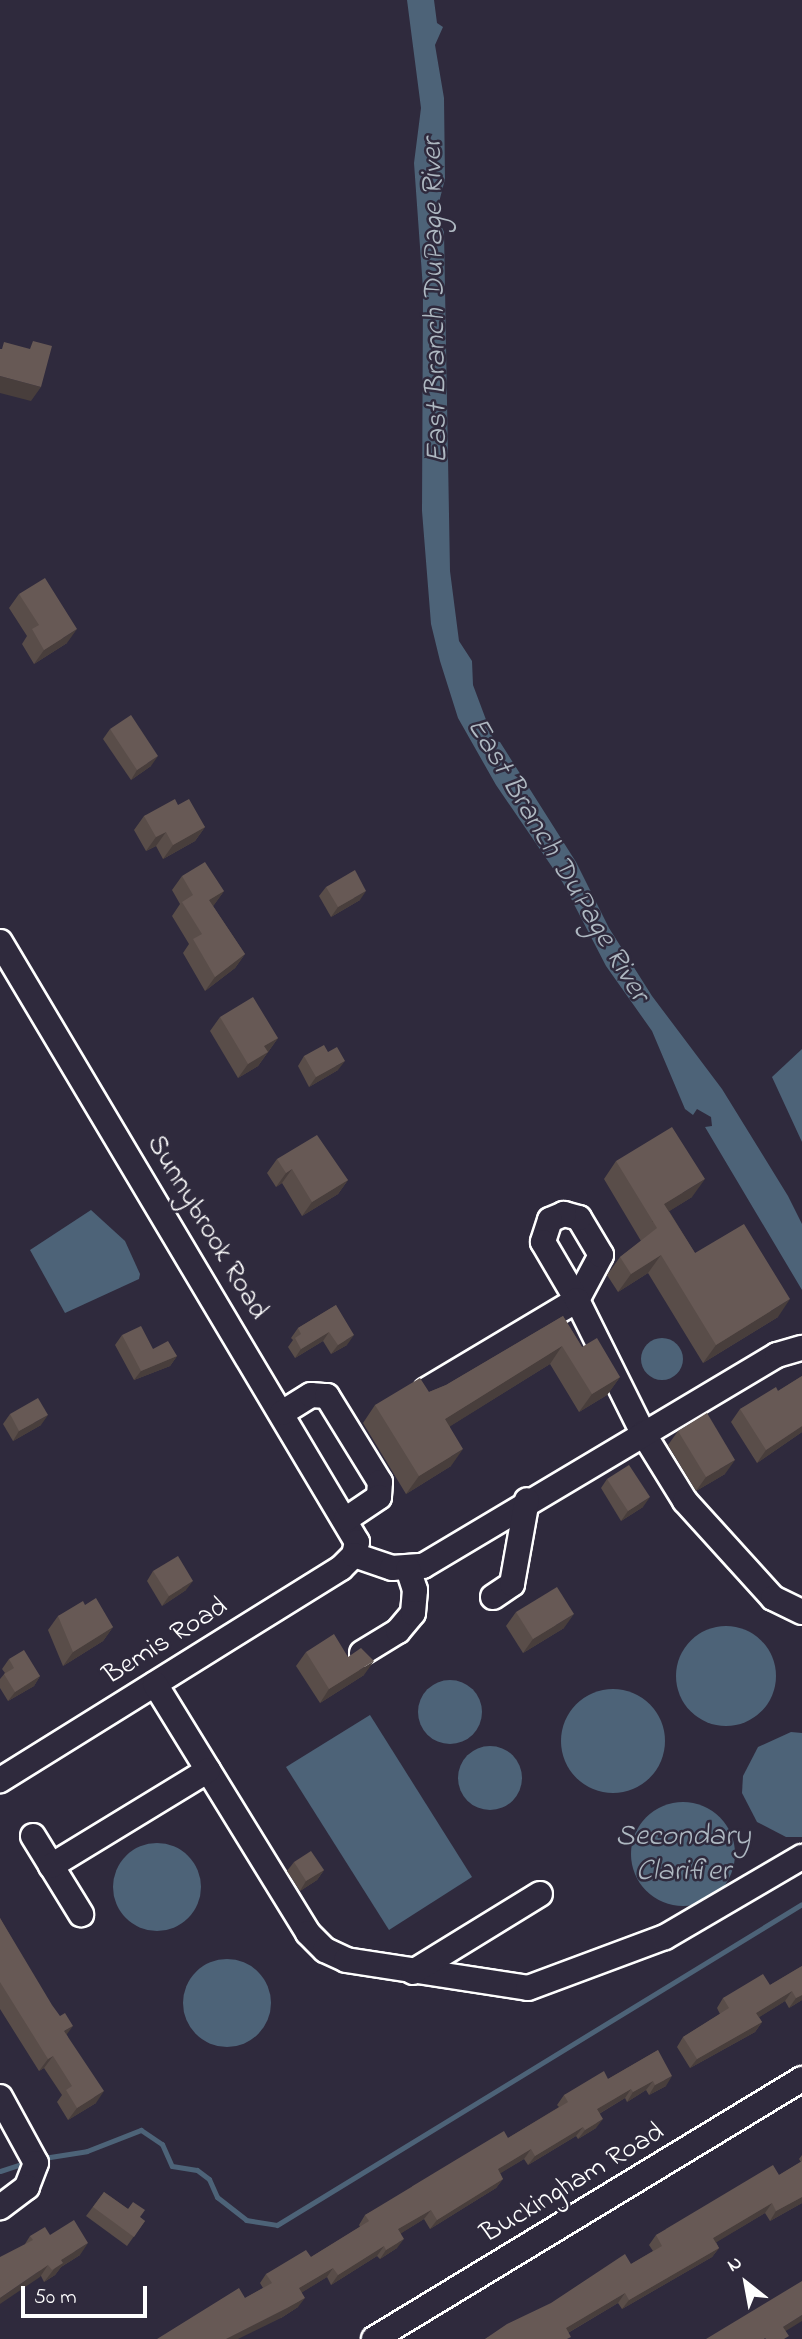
<!DOCTYPE html>
<html>
<head>
<meta charset="utf-8">
<style>
  body { margin:0 }
  #map { position:relative; width:802px; height:2339px; overflow:hidden; background:#2f2a3d; font-family:"Indie Flower",sans-serif }
  div>[style] { position:absolute }
  [style*='--x'] { left:calc(var(--x)*1px); top:calc(var(--y)*1px); width:calc(var(--w)*1px); rotate:calc(var(--a)*1deg) }
  .water>* { inset:0; background:#4d6378 }
  .round { border-radius:50% }
  .stream>* { height:5px; margin:-2.5px; padding:0 2.5px; transform-origin:2.5px; border-radius:2.5px; background:#4d6378 }
  .roads { filter:drop-shadow(2px 0 #fff) drop-shadow(-2px 0 #fff) drop-shadow(0 2px #fff) drop-shadow(0 -2px #fff) }
  .minor>* { height:24px; margin:-12px; padding:0 12px; transform-origin:12px; border-radius:12px; background:#2f2a3d }
  .wall>* { inset:0; background:#594d49 }
  .shaded-wall>* { inset:0; background:#483e3c }
  .building>* { inset:0; background:#675955 }
  span { translate:-50% -50%; white-space:nowrap; text-align:center; line-height:1.15; -webkit-text-stroke:5px #2f2a3d; paint-order:stroke }
  .street-label { font-size:28px; color:#fff }
  .water-label { font-size:30px; color:#afb9c2; font-style:italic }
  .north { position:absolute; left:711px; top:2248px; width:70px; height:70px; -webkit-text-stroke:5px #2f2a3d; paint-order:stroke; rotate:329deg; font-size:19px; font-weight:700; line-height:28px; text-align:center; color:#fff }
  .north::after { content:''; display:block; margin:auto; width:24px; height:32px; background:#fff; clip-path:polygon(50% 0,100% 100%,50% 72%,0 100%) }
  .scale { position:absolute; left:21px; top:2286px; width:126px; height:32px; box-sizing:border-box; border:4px solid #fff; border-top:0; padding-left:9px; font-size:21px; line-height:24px; white-space:nowrap; color:#fff; -webkit-text-stroke:5px #2f2a3d; paint-order:stroke }
</style>
</head>
<body>
<div id="map">
  <div class="water">
    <div style="clip-path:polygon(407px 0,434px 0,437px 23px,443px 27px,435px 45px,444px 98px,445px 179px,436px 214px,444px 232px,450px 571px,459px 641px,472px 661px,473px 685px,494px 741px,500px 742px,576px 862px,609px 928px,652px 996px,722px 1089px,788px 1196px,802px 1224px,802px 1290px,705px 1127px,712px 1126px,711px 1117px,697px 1109px,693px 1115px,685px 1109px,652px 1031px,606px 966px,563px 883px,496px 785px,458px 718px,440px 661px,431px 624px,422px 511px,423px 289px,414px 163px,421px 108px)"></div>
    <div style="clip-path:polygon(802px 1049px,802px 1142px,772px 1077px)"></div>
    <div style="clip-path:polygon(91px 1210px,125px 1241px,140px 1274px,139px 1279px,65px 1313px,30px 1250px)"></div>
    <div class="round" style="left:641px;top:1338px;width:42px;height:42px"></div>
    <div class="round" style="left:676px;top:1626px;width:100px;height:100px"></div>
    <div class="round" style="left:418px;top:1680px;width:64px;height:64px"></div>
    <div class="round" style="left:561px;top:1689px;width:104px;height:104px"></div>
    <div style="clip-path:polygon(370px 1715px,472px 1877px,389px 1930px,286px 1767px)"></div>
    <div style="clip-path:polygon(791px 1732px,802px 1733px,802px 1837px,786px 1837px,757px 1822px,742px 1793px,743px 1776px,758px 1747px)"></div>
    <div class="round" style="left:458px;top:1746px;width:64px;height:64px"></div>
    <div class="round" style="left:631px;top:1802px;width:104px;height:104px"></div>
    <div class="round" style="left:113px;top:1843px;width:88px;height:88px"></div>
    <div class="round" style="left:183px;top:1959px;width:88px;height:88px"></div>
  </div>
  <div class="stream">
    <div style="--x:50;--y:2157;--w:37;--a:-9"></div>
    <div style="--x:87;--y:2151;--w:58;--a:-21.3"></div>
    <div style="--x:141;--y:2130;--w:25;--a:34"></div>
    <div style="--x:162;--y:2144;--w:24;--a:66"></div>
    <div style="--x:172;--y:2166;--w:25;--a:9"></div>
    <div style="--x:197;--y:2170;--w:15;--a:37"></div>
    <div style="--x:209;--y:2179;--w:20;--a:66"></div>
    <div style="--x:217;--y:2197;--w:37;--a:38"></div>
    <div style="--x:246;--y:2220;--w:31;--a:9"></div>
    <div style="--x:277;--y:2225;--w:615;--a:-31.44"></div>
    <div style="--x:0;--y:2171;--w:19;--a:-18"></div>
  </div>
  <div class="roads">
    <div class="minor">
      <div style="--x:0;--y:942;--w:698;--a:59.25"></div>
      <div style="--x:357;--y:1542;--w:13;--a:103"></div>
      <div style="--x:354;--y:1555;--w:18;--a:135"></div>
      <div style="--x:341;--y:1568;--w:402;--a:148.1"></div>
      <div style="--x:426;--y:1390;--w:176;--a:-30.8"></div>
      <div style="--x:577;--y:1300;--w:51;--a:-61.9"></div>
      <div style="--x:601;--y:1255;--w:43;--a:-120.7"></div>
      <div style="--x:579;--y:1218;--w:16;--a:-165"></div>
      <div style="--x:564;--y:1214;--w:15;--a:157"></div>
      <div style="--x:550;--y:1220;--w:23;--a:108"></div>
      <div style="--x:543;--y:1242;--w:67;--a:59.6"></div>
      <div style="--x:577;--y:1300;--w:148;--a:63.6"></div>
      <div style="--x:643;--y:1433;--w:80;--a:58.3"></div>
      <div style="--x:685;--y:1501;--w:131;--a:47.8"></div>
      <div style="--x:773;--y:1598;--w:32;--a:26"></div>
      <div style="--x:282;--y:1413;--w:34;--a:-32"></div>
      <div style="--x:311;--y:1395;--w:16;--a:4"></div>
      <div style="--x:327;--y:1396;--w:101;--a:58.4"></div>
      <div style="--x:380;--y:1482;--w:15;--a:94"></div>
      <div style="--x:379;--y:1497;--w:40;--a:146"></div>
      <div style="--x:354;--y:1555;--w:40;--a:18.9"></div>
      <div style="--x:392;--y:1568;--w:31;--a:-4"></div>
      <div style="--x:423;--y:1566;--w:412;--a:-30.8"></div>
      <div style="--x:777;--y:1355;--w:26;--a:-16"></div>
      <div style="--x:493;--y:1597;--w:23;--a:-34"></div>
      <div style="--x:512;--y:1584;--w:85;--a:-79.9"></div>
      <div style="--x:362;--y:1653;--w:42;--a:-31.4"></div>
      <div style="--x:398;--y:1631;--w:23;--a:-50"></div>
      <div style="--x:413;--y:1613;--w:23;--a:-85"></div>
      <div style="--x:415;--y:1590;--w:22;--a:-108"></div>
      <div style="--x:155;--y:1684;--w:292;--a:58.4"></div>
      <div style="--x:308;--y:1933;--w:24;--a:45"></div>
      <div style="--x:325;--y:1950;--w:23;--a:25"></div>
      <div style="--x:346;--y:1960;--w:184;--a:8.7"></div>
      <div style="--x:528;--y:1988;--w:146;--a:-20.4"></div>
      <div style="--x:665;--y:1937;--w:159;--a:-30.3"></div>
      <div style="--x:33;--y:1836;--w:92;--a:58.4"></div>
      <div style="--x:51;--y:1866;--w:184;--a:-31.4"></div>
      <div style="--x:413;--y:1972;--w:149;--a:-31.6"></div>
      <div style="--x:0;--y:2097;--w:75;--a:61.4"></div>
      <div style="--x:36;--y:2163;--w:26;--a:111"></div>
      <div style="--x:27;--y:2187;--w:34;--a:143"></div>
      <div style="--x:374;--y:2339;--w:501;--a:-31.28"></div>
    </div>
  </div>
  <div class="wall">
    <div style="clip-path:polygon(19px 594px,67px 643px,34px 664px,22px 644px,27px 636px,9px 608px)"></div>
    <div style="clip-path:polygon(110px 729px,151px 766px,131px 780px,103px 739px)"></div>
    <div style="clip-path:polygon(178px 805px,205px 827px,195px 841px,163px 859px,156px 846px,146px 851px,134px 830px,144px 816px)"></div>
    <div style="clip-path:polygon(182px 876px,224px 891px,213px 906px,245px 954px,235px 968px,205px 991px,183px 953px,189px 944px,172px 916px,180px 904px,172px 890px)"></div>
    <div style="clip-path:polygon(326px 887px,360px 900px,331px 917px,319px 896px)"></div>
    <div style="clip-path:polygon(220px 1017px,278px 1038px,258px 1066px,238px 1078px,210px 1031px)"></div>
    <div style="clip-path:polygon(328px 1052px,338px 1070px,309px 1087px,298px 1066px,304px 1056px)"></div>
    <div style="clip-path:polygon(277px 1159px,348px 1180px,338px 1194px,302px 1216px,282px 1183px,276px 1187px,267px 1173px)"></div>
    <div style="clip-path:polygon(616px 1161px,692px 1197px,669px 1211px,695px 1253px,778px 1317px,703px 1363px,648px 1273px,618px 1292px,607px 1275px,620px 1257px,641px 1241px,604px 1179px)"></div>
    <div style="clip-path:polygon(336px 1305px,347px 1345px,331px 1354px,323px 1341px,295px 1358px,288px 1347px,293px 1340px,291px 1338px,298px 1328px)"></div>
    <div style="clip-path:polygon(563px 1316px,582px 1347px,620px 1377px,607px 1395px,579px 1412px,550px 1364px,450px 1426px,451px 1466px,406px 1494px,363px 1423px,375px 1405px,429px 1392px,446px 1385px)"></div>
    <div style="clip-path:polygon(122px 1335px,153px 1349px,177px 1356px,170px 1366px,134px 1380px,115px 1345px)"></div>
    <div style="clip-path:polygon(802px 1376px,802px 1432px,757px 1463px,731px 1422px,740px 1409px,778px 1391px)"></div>
    <div style="clip-path:polygon(10px 1414px,41px 1425px,13px 1441px,3px 1424px)"></div>
    <div style="clip-path:polygon(678px 1431px,725px 1474px,696px 1491px,668px 1445px)"></div>
    <div style="clip-path:polygon(607px 1479px,643px 1507px,621px 1521px,601px 1488px)"></div>
    <div style="clip-path:polygon(153px 1571px,186px 1590px,162px 1606px,147px 1581px)"></div>
    <div style="clip-path:polygon(85px 1605px,113px 1627px,103px 1641px,63px 1666px,48px 1630px,58px 1616px)"></div>
    <div style="clip-path:polygon(516px 1612px,564px 1628px,523px 1653px,506px 1626px)"></div>
    <div style="clip-path:polygon(306px 1652px,348px 1657px,364px 1675px,320px 1703px,296px 1666px)"></div>
    <div style="clip-path:polygon(9px 1659px,40px 1676px,34px 1686px,8px 1701px,0 1688px,0 1679px,5px 1673px,2px 1669px)"></div>
    <div style="clip-path:polygon(294px 1862px,324px 1870px,317px 1880px,300px 1891px,287px 1871px)"></div>
    <div style="clip-path:polygon(0 1918px,67px 2035px,96px 2103px,68px 2120px,57px 2102px,62px 2095px,44px 2068px,39px 2071px,0 2009px)"></div>
    <div style="clip-path:polygon(802px 1966px,802px 2000px,789px 2008px,785px 2001px,759px 2017px,762px 2022px,755px 2032px,690px 2068px,677px 2047px,683px 2037px,720px 2014px,717px 2008px,723px 1998px,770px 1985px)"></div>
    <div style="clip-path:polygon(658px 2050px,666px 2086px,649px 2095px,646px 2090px,627px 2102px,625px 2098px,599px 2114px,596px 2128px,578px 2139px,576px 2136px,528px 2165px,524px 2159px,500px 2173px,503px 2179px,496px 2188px,430px 2229px,424px 2219px,401px 2233px,397px 2248px,380px 2259px,377px 2256px,331px 2285px,327px 2277px,302px 2292px,298px 2307px,281px 2318px,245px 2298px,263px 2288px,260px 2283px,266px 2274px,311px 2257px,360px 2227px,359px 2225px,365px 2215px,508px 2138px,559px 2107px,557px 2105px,564px 2095px,608px 2079px)"></div>
    <div style="clip-path:polygon(802px 2155px,802px 2203px,770px 2221px,765px 2213px,716px 2242px,719px 2248px,712px 2257px,622px 2309px,618px 2303px,568px 2333px,485px 2339px,631px 2264px,653px 2251px,649px 2245px,656px 2235px,779px 2175px,801px 2162px,799px 2159px)"></div>
    <div style="clip-path:polygon(104px 2192px,145px 2221px,127px 2246px,86px 2216px)"></div>
    <div style="clip-path:polygon(50px 2235px,80px 2255px,61px 2267px,55px 2275px,44px 2282px,25px 2244px,30px 2236px)"></div>
  </div>
  <div class="shaded-wall">
    <div style="clip-path:polygon(0 376px,41px 387px,31px 401px,0 393px)"></div>
    <div style="clip-path:polygon(77px 629px,67px 643px,34px 664px,44px 650px)"></div>
    <div style="clip-path:polygon(158px 756px,151px 766px,131px 780px,137px 770px)"></div>
    <div style="clip-path:polygon(205px 827px,195px 841px,163px 859px,173px 845px)"></div>
    <div style="clip-path:polygon(166px 832px,156px 846px,146px 851px,156px 837px)"></div>
    <div style="clip-path:polygon(224px 891px,214px 905px,199px 914px,209px 900px)"></div>
    <div style="clip-path:polygon(366px 891px,360px 900px,331px 917px,338px 907px)"></div>
    <div style="clip-path:polygon(245px 954px,235px 968px,205px 991px,215px 977px)"></div>
    <div style="clip-path:polygon(278px 1038px,258px 1066px,238px 1078px,248px 1064px,264px 1046px)"></div>
    <div style="clip-path:polygon(345px 1061px,338px 1070px,309px 1087px,316px 1077px)"></div>
    <div style="clip-path:polygon(292px 1169px,282px 1183px,276px 1187px,286px 1173px)"></div>
    <div style="clip-path:polygon(705px 1179px,692px 1197px,652px 1222px,664px 1204px)"></div>
    <div style="clip-path:polygon(348px 1180px,338px 1194px,302px 1216px,312px 1202px)"></div>
    <div style="clip-path:polygon(661px 1255px,648px 1273px,618px 1292px,631px 1274px)"></div>
    <div style="clip-path:polygon(790px 1299px,778px 1317px,703px 1363px,716px 1345px)"></div>
    <div style="clip-path:polygon(329px 1332px,323px 1341px,295px 1358px,301px 1349px)"></div>
    <div style="clip-path:polygon(354px 1335px,347px 1345px,331px 1354px,338px 1345px)"></div>
    <div style="clip-path:polygon(562px 1346px,550px 1364px,433px 1437px,445px 1419px)"></div>
    <div style="clip-path:polygon(177px 1356px,170px 1366px,134px 1380px,141px 1371px)"></div>
    <div style="clip-path:polygon(620px 1377px,607px 1395px,579px 1412px,592px 1394px)"></div>
    <div style="clip-path:polygon(48px 1415px,41px 1425px,13px 1441px,19px 1431px)"></div>
    <div style="clip-path:polygon(802px 1426px,802px 1432px,757px 1463px,766px 1450px)"></div>
    <div style="clip-path:polygon(463px 1449px,451px 1466px,406px 1494px,419px 1476px)"></div>
    <div style="clip-path:polygon(735px 1460px,725px 1474px,696px 1491px,706px 1477px)"></div>
    <div style="clip-path:polygon(650px 1497px,643px 1507px,621px 1521px,628px 1511px)"></div>
    <div style="clip-path:polygon(193px 1581px,186px 1590px,162px 1606px,169px 1596px)"></div>
    <div style="clip-path:polygon(574px 1614px,564px 1628px,523px 1653px,533px 1639px)"></div>
    <div style="clip-path:polygon(113px 1627px,103px 1641px,63px 1666px,73px 1652px)"></div>
    <div style="clip-path:polygon(374px 1661px,364px 1675px,320px 1703px,329px 1689px)"></div>
    <div style="clip-path:polygon(40px 1676px,34px 1686px,8px 1701px,15px 1692px)"></div>
    <div style="clip-path:polygon(324px 1870px,317px 1880px,300px 1891px,306px 1881px)"></div>
    <div style="clip-path:polygon(792px 1991px,785px 2001px,750px 2023px,756px 2013px)"></div>
    <div style="clip-path:polygon(802px 1995px,802px 2000px,789px 2008px,796px 1998px)"></div>
    <div style="clip-path:polygon(762px 2022px,755px 2032px,690px 2068px,697px 2059px)"></div>
    <div style="clip-path:polygon(73px 2026px,64px 2038px,64px 2031px)"></div>
    <div style="clip-path:polygon(53px 2056px,44px 2068px,39px 2071px,48px 2059px)"></div>
    <div style="clip-path:polygon(672px 2076px,666px 2086px,649px 2095px,655px 2085px)"></div>
    <div style="clip-path:polygon(653px 2081px,646px 2090px,627px 2102px,633px 2092px)"></div>
    <div style="clip-path:polygon(631px 2089px,625px 2098px,590px 2119px,597px 2109px)"></div>
    <div style="clip-path:polygon(104px 2091px,96px 2103px,68px 2120px,77px 2108px)"></div>
    <div style="clip-path:polygon(603px 2119px,596px 2128px,578px 2139px,585px 2130px)"></div>
    <div style="clip-path:polygon(583px 2127px,576px 2136px,528px 2165px,535px 2156px)"></div>
    <div style="clip-path:polygon(531px 2149px,524px 2159px,491px 2179px,498px 2169px)"></div>
    <div style="clip-path:polygon(503px 2179px,496px 2188px,430px 2229px,437px 2220px)"></div>
    <div style="clip-path:polygon(802px 2197px,802px 2203px,770px 2221px,776px 2211px)"></div>
    <div style="clip-path:polygon(772px 2203px,765px 2213px,707px 2248px,713px 2238px)"></div>
    <div style="clip-path:polygon(431px 2210px,424px 2219px,392px 2239px,398px 2229px)"></div>
    <div style="clip-path:polygon(404px 2239px,397px 2248px,380px 2259px,386px 2250px)"></div>
    <div style="clip-path:polygon(88px 2243px,80px 2255px,61px 2267px,55px 2275px,44px 2282px,61px 2260px)"></div>
    <div style="clip-path:polygon(384px 2246px,377px 2256px,331px 2285px,338px 2275px)"></div>
    <div style="clip-path:polygon(719px 2248px,712px 2257px,622px 2309px,629px 2300px)"></div>
    <div style="clip-path:polygon(48px 2265px,40px 2277px,0 2304px,0 2298px)"></div>
    <div style="clip-path:polygon(333px 2268px,327px 2277px,293px 2298px,299px 2288px)"></div>
    <div style="clip-path:polygon(625px 2293px,618px 2303px,559px 2338px,566px 2328px)"></div>
    <div style="clip-path:polygon(305px 2298px,298px 2307px,281px 2318px,238px 2339px,225px 2339px)"></div>
    <div style="clip-path:polygon(802px 2315px,802px 2321px,776px 2337px,783px 2327px)"></div>
  </div>
  <div class="building">
    <div style="clip-path:polygon(33px 341px,52px 346px,41px 387px,0 376px,0 349px,2px 349px,4px 342px,30px 349px)"></div>
    <div style="clip-path:polygon(45px 578px,77px 629px,44px 650px,32px 629px,39px 625px,19px 594px)"></div>
    <div style="clip-path:polygon(131px 715px,158px 756px,137px 770px,110px 729px)"></div>
    <div style="clip-path:polygon(175px 799px,178px 805px,189px 799px,205px 827px,173px 845px,166px 832px,156px 837px,144px 816px)"></div>
    <div style="clip-path:polygon(205px 862px,224px 891px,209px 900px,245px 954px,215px 977px,193px 939px,202px 934px,182px 902px,193px 895px,182px 876px)"></div>
    <div style="clip-path:polygon(355px 870px,366px 891px,338px 907px,326px 887px)"></div>
    <div style="clip-path:polygon(253px 997px,278px 1038px,264px 1046px,268px 1052px,248px 1064px,220px 1017px)"></div>
    <div style="clip-path:polygon(324px 1045px,328px 1052px,337px 1047px,345px 1061px,316px 1077px,304px 1056px)"></div>
    <div style="clip-path:polygon(672px 1127px,705px 1179px,664px 1204px,695px 1253px,744px 1224px,790px 1299px,716px 1345px,661px 1255px,631px 1274px,620px 1257px,657px 1228px,616px 1161px)"></div>
    <div style="clip-path:polygon(317px 1135px,348px 1180px,312px 1202px,292px 1169px,286px 1173px,277px 1159px)"></div>
    <div style="clip-path:polygon(336px 1305px,354px 1335px,338px 1345px,329px 1332px,301px 1349px,295px 1338px,301px 1334px,298px 1328px)"></div>
    <div style="clip-path:polygon(563px 1316px,582px 1347px,597px 1338px,620px 1377px,592px 1394px,562px 1346px,445px 1419px,463px 1449px,419px 1476px,375px 1405px,420px 1378px,429px 1392px,446px 1385px)"></div>
    <div style="clip-path:polygon(141px 1326px,153px 1349px,168px 1341px,177px 1356px,141px 1371px,122px 1335px)"></div>
    <div style="clip-path:polygon(802px 1376px,802px 1426px,766px 1450px,740px 1409px,776px 1387px,778px 1391px)"></div>
    <div style="clip-path:polygon(38px 1398px,48px 1415px,19px 1431px,10px 1414px)"></div>
    <div style="clip-path:polygon(707px 1413px,735px 1460px,706px 1477px,678px 1431px)"></div>
    <div style="clip-path:polygon(629px 1465px,650px 1497px,628px 1511px,607px 1479px)"></div>
    <div style="clip-path:polygon(178px 1556px,193px 1581px,169px 1596px,153px 1571px)"></div>
    <div style="clip-path:polygon(557px 1587px,574px 1614px,533px 1639px,516px 1612px)"></div>
    <div style="clip-path:polygon(96px 1598px,113px 1627px,73px 1652px,58px 1616px,83px 1601px,85px 1605px)"></div>
    <div style="clip-path:polygon(334px 1634px,348px 1657px,361px 1648px,374px 1661px,329px 1689px,306px 1652px)"></div>
    <div style="clip-path:polygon(24px 1650px,40px 1676px,15px 1692px,4px 1674px,14px 1668px,9px 1659px)"></div>
    <div style="clip-path:polygon(311px 1851px,324px 1870px,306px 1881px,294px 1862px)"></div>
    <div style="clip-path:polygon(0 1918px,52px 2005px,60px 2016px,65px 2013px,73px 2026px,64px 2031px,104px 2091px,77px 2108px,66px 2090px,72px 2086px,53px 2056px,48px 2059px,0 1982px)"></div>
    <div style="clip-path:polygon(802px 1966px,802px 1995px,796px 1998px,792px 1991px,756px 2013px,762px 2022px,697px 2059px,683px 2037px,729px 2008px,723px 1998px,763px 1974px,770px 1985px)"></div>
    <div style="clip-path:polygon(658px 2050px,672px 2076px,655px 2085px,653px 2081px,633px 2092px,631px 2089px,597px 2109px,603px 2119px,585px 2130px,583px 2127px,535px 2156px,531px 2149px,498px 2169px,503px 2179px,437px 2220px,431px 2210px,398px 2229px,404px 2239px,386px 2250px,384px 2246px,338px 2275px,333px 2268px,299px 2288px,305px 2298px,287px 2308px,226px 2339px,157px 2339px,239px 2288px,245px 2298px,272px 2283px,266px 2274px,306px 2250px,311px 2257px,369px 2221px,365px 2215px,454px 2161px,504px 2131px,508px 2138px,568px 2102px,564px 2095px,604px 2071px,608px 2079px)"></div>
    <div style="clip-path:polygon(802px 2161px,802px 2197px,776px 2211px,772px 2203px,713px 2238px,719px 2248px,629px 2300px,625px 2293px,566px 2328px,571px 2337px,567px 2339px,485px 2339px,507px 2324px,551px 2303px,625px 2254px,631px 2264px,662px 2246px,656px 2235px,773px 2165px,779px 2175px)"></div>
    <div style="clip-path:polygon(104px 2192px,128px 2209px,133px 2202px,145px 2210px,140px 2217px,145px 2221px,134px 2237px,93px 2207px)"></div>
    <div style="clip-path:polygon(74px 2220px,88px 2243px,61px 2260px,63px 2263px,52px 2270px,48px 2265px,0 2298px,0 2257px,33px 2240px,30px 2236px,45px 2227px,50px 2235px)"></div>
    <div style="clip-path:polygon(802px 2281px,802px 2315px,783px 2327px,789px 2336px,784px 2339px,766px 2339px,765px 2338px,764px 2339px,706px 2339px)"></div>
  </div>
  <div class="street-label">
    <span style="left:206px;top:1228px;rotate:59deg">Sunnybrook Road</span>
    <span style="left:166px;top:1642px;rotate:-32deg">Bemis Road</span>
    <span style="left:573px;top:2184px;rotate:-31deg">Buckingham Road</span>
  </div>
  <div class="water-label">
    <span style="left:436px;top:301px;rotate:-91deg">East Branch DuPage River</span>
    <span style="left:557px;top:860px;rotate:59deg">East Branch DuPage River</span>
    <span style="left:683px;top:1854px">Secondary<br>Clarifier</span>
  </div>
  <div class="north">N</div>
  <div class="scale">50 m</div>
</div>
</body>
</html>
